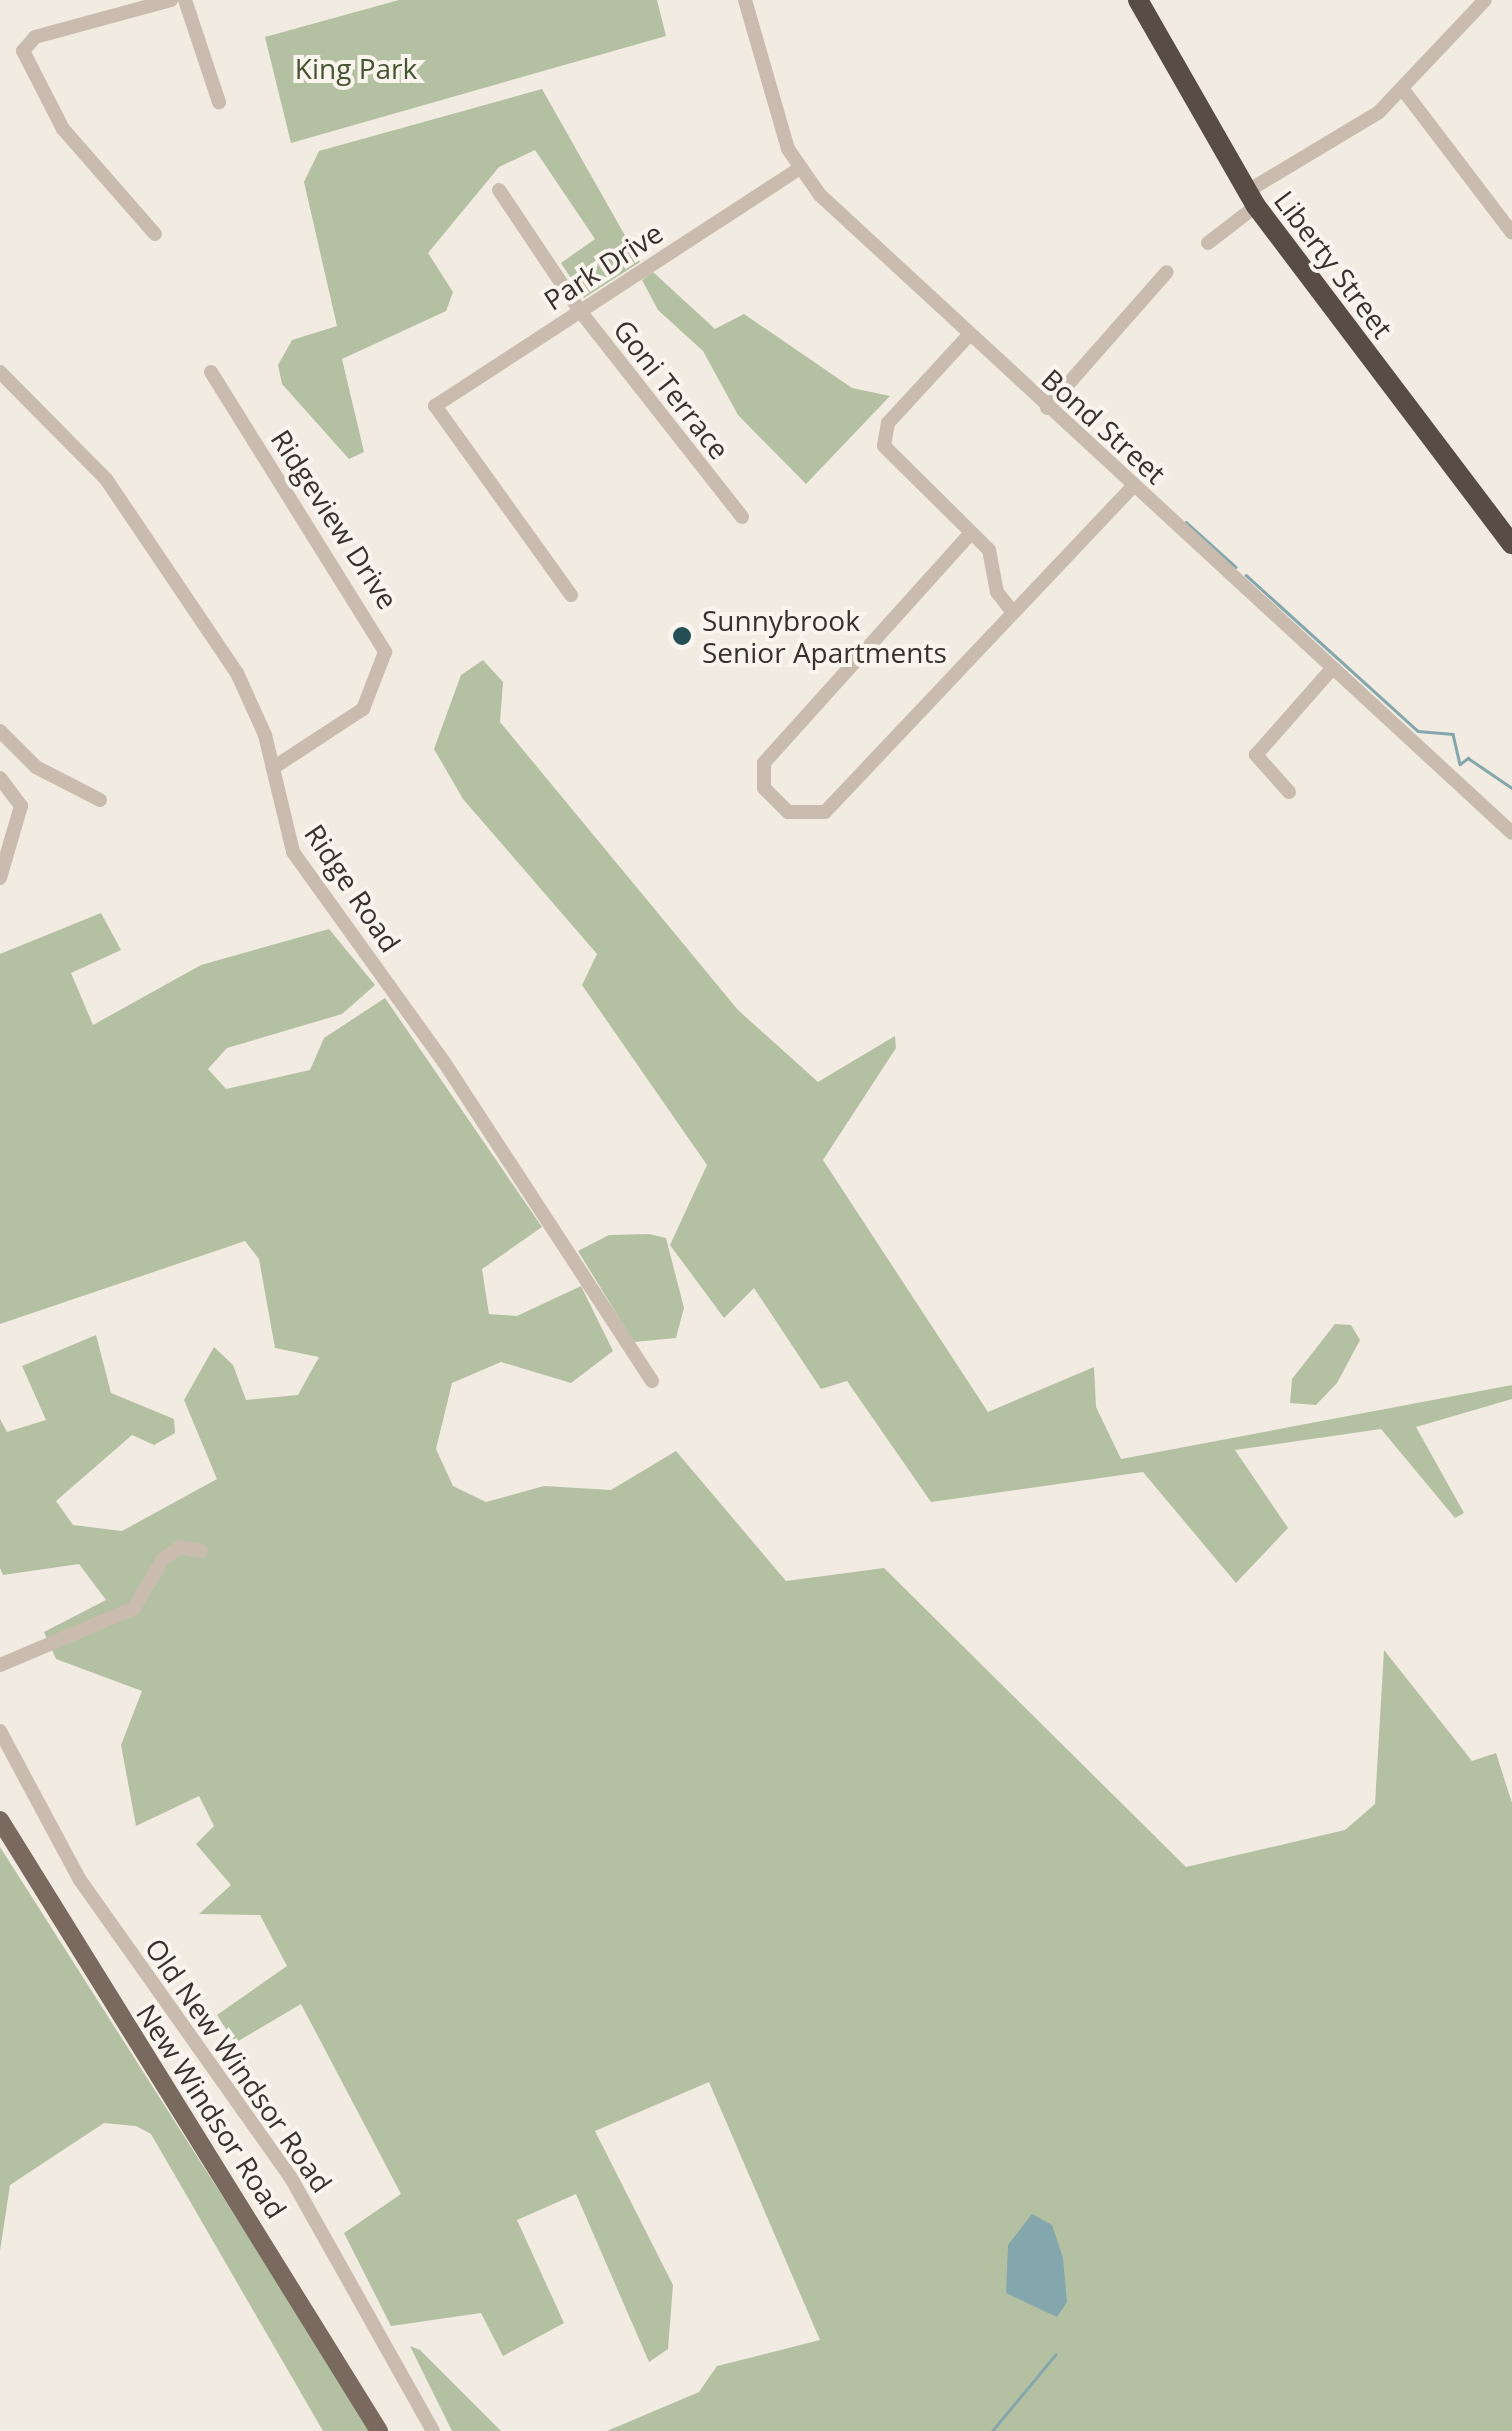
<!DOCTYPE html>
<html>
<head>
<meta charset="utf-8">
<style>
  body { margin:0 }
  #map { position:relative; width:1512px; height:2431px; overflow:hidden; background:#f2ebe1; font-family:"Open Sans",sans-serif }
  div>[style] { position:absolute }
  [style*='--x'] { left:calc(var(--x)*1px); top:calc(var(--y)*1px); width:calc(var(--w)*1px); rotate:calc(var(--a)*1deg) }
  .green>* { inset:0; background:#b4c0a2 }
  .water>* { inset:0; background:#83a7ac }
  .stream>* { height:2.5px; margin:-1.25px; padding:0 1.25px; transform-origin:1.25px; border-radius:1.25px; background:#83a7ac }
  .minor>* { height:14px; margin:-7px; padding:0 7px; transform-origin:7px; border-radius:7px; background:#c9bcae }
  .major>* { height:18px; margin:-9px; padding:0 9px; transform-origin:9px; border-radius:9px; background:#79695e }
  .highway>* { height:20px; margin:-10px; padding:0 10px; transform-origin:10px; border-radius:10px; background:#584c44 }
  .dots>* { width:28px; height:28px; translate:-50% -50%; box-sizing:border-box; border:5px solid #f9f5ee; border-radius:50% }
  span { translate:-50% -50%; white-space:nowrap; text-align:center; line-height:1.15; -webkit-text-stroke:8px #f9f5ee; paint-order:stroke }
  .park-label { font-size:28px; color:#455531 }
  .street-label { font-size:28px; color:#38312c }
  .poi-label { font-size:28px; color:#38312c }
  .left { translate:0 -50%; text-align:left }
</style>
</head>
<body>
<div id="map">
  <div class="green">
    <div style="clip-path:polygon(399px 0,657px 0,666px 36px,291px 143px,265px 37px)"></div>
    <div style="clip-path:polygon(542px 89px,640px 262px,584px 298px,561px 263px,595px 239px,535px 150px,499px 167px,428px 253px,453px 292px,446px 311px,342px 359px,364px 452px,349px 459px,282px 384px,278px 365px,292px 340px,337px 326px,304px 182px,319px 151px)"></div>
    <div style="clip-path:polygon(653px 272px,715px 329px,744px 314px,852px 388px,890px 396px,806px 484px,738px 415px,703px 351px,658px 310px,642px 280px)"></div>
    <div style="clip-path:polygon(483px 660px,503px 682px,500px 722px,738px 1010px,818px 1082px,895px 1036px,896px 1048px,823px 1160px,988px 1412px,1094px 1367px,1096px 1407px,1121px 1459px,1512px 1385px,1512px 1399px,1416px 1427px,1464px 1513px,1455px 1518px,1381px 1429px,1235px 1450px,1288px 1528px,1236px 1583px,1143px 1472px,931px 1502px,847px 1381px,821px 1389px,754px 1288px,724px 1318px,670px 1245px,707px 1165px,582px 985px,597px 954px,463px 799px,434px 749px,461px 675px)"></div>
    <div style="clip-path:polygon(101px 913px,121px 950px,71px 973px,93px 1025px,201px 965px,329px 929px,375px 985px,342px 1014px,227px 1048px,208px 1069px,226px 1089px,310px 1070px,324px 1038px,385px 998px,542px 1227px,482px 1269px,489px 1314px,517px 1316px,581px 1286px,613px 1351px,571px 1383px,501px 1362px,452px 1383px,436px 1449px,453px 1486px,486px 1502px,544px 1486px,611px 1490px,676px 1451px,786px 1581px,884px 1568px,1186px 1867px,1345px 1830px,1375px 1804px,1384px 1650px,1472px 1761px,1496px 1753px,1512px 1803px,1512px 2431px,607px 2431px,699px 2392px,717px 2366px,820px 2340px,709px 2082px,595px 2131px,673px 2285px,668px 2349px,649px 2362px,576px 2194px,517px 2220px,564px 2323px,503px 2356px,481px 2313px,391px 2326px,344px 2233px,401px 2194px,301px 2004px,235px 2043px,217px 2015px,287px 1966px,260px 1915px,199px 1914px,231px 1885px,196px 1844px,214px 1826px,199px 1796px,136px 1826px,121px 1745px,142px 1691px,56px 1659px,44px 1632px,106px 1600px,79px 1564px,3px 1575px,0 1568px,0 1419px,7px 1432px,46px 1420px,22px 1366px,96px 1335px,111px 1393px,174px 1419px,175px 1433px,154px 1445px,132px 1435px,56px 1501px,73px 1525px,122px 1531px,217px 1479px,184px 1400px,214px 1347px,233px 1365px,246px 1400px,298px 1395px,319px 1357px,275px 1348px,259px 1259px,245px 1241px,0 1324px,0 954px)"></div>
    <div style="clip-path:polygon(649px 1234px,666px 1238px,684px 1308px,676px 1338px,634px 1342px,578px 1251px,609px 1235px)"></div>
    <div style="clip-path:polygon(1335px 1324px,1351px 1325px,1360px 1340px,1337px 1383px,1316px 1405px,1290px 1403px,1292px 1379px)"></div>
    <div style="clip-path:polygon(0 1847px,340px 2381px,369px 2431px,323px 2431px,151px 2134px,136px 2126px,104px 2123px,10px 2185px,0 2251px)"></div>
    <div style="clip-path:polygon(410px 2346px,420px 2350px,501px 2431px,452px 2431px)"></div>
  </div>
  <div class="water">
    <div style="clip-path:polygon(1032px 2214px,1052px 2225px,1063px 2258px,1067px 2302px,1057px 2317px,1006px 2293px,1008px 2245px)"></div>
  </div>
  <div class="stream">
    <div style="--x:1186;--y:522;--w:67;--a:42"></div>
    <div style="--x:1246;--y:575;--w:232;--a:42.2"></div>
    <div style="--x:1418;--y:731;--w:35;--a:5"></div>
    <div style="--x:1453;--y:734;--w:31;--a:77"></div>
    <div style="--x:1460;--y:764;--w:10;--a:-37"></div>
    <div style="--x:1468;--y:758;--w:53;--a:34.3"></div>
    <div style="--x:992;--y:2431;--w:99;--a:-50.3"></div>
  </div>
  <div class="minor">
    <div style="--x:185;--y:0;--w:108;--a:71.6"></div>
    <div style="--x:745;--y:0;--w:155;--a:73.9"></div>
    <div style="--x:788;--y:149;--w:56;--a:55.2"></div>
    <div style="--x:820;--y:195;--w:941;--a:42.67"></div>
    <div style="--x:1404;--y:91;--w:178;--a:52.7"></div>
    <div style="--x:499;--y:190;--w:146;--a:56.2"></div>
    <div style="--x:580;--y:311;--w:262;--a:51.8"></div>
    <div style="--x:1246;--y:192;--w:155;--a:-31"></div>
    <div style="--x:1379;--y:112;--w:154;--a:-46.6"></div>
    <div style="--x:155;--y:234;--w:140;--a:-131.2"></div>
    <div style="--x:63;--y:129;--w:88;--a:-117.1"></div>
    <div style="--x:23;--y:51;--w:18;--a:-49"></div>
    <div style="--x:35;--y:37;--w:141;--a:-15.2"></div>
    <div style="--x:1208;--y:243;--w:61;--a:-37.6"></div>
    <div style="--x:969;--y:335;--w:120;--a:132.6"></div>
    <div style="--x:888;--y:423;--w:23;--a:100"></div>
    <div style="--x:884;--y:446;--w:148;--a:44.7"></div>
    <div style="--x:989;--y:550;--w:43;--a:79.2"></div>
    <div style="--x:997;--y:592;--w:24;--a:52"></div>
    <div style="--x:0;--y:372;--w:151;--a:45.3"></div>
    <div style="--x:106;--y:479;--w:234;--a:56"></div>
    <div style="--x:237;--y:673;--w:68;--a:65.7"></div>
    <div style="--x:265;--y:735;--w:120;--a:76.5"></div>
    <div style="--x:293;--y:852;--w:259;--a:54.3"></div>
    <div style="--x:444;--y:1062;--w:381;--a:56.9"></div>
    <div style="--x:211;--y:372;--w:330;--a:58.1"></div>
    <div style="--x:385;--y:652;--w:61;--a:111.1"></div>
    <div style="--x:363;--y:709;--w:108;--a:146.8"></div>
    <div style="--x:1047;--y:408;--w:181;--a:-48.6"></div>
    <div style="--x:970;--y:534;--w:308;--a:132"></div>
    <div style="--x:764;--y:763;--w:25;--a:90"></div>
    <div style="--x:764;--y:788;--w:34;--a:45"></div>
    <div style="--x:788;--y:812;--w:37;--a:0"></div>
    <div style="--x:825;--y:812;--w:448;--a:-46.6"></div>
    <div style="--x:571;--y:595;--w:233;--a:-125.7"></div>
    <div style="--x:435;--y:406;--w:434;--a:-33.1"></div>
    <div style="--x:0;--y:731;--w:51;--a:45"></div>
    <div style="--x:36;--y:767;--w:72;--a:27.3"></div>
    <div style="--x:0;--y:778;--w:35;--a:53"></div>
    <div style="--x:21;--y:806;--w:75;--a:106.3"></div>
    <div style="--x:1289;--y:792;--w:50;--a:-131.7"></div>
    <div style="--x:1256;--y:755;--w:113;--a:-48.6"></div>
    <div style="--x:0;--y:1665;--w:146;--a:-23"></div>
    <div style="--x:134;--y:1608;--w:57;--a:-59.4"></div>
    <div style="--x:163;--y:1559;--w:21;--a:-35"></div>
    <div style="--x:180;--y:1547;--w:21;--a:11"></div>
    <div style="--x:0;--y:1731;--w:169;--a:61.8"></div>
    <div style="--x:80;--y:1880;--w:365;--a:54.7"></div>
    <div style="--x:291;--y:2178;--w:290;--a:60.7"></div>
  </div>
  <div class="major">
    <div style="--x:0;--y:1820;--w:719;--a:58.19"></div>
  </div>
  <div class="highway">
    <div style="--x:1138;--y:0;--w:237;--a:60.2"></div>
    <div style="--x:1256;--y:206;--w:424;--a:52.9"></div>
  </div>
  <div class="dots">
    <div style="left:682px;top:636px;background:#244f57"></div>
  </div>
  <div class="park-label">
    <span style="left:356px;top:68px">King Park</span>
  </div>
  <div class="street-label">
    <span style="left:1334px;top:264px;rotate:53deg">Liberty Street</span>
    <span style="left:603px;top:266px;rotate:-33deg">Park Drive</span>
    <span style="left:672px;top:389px;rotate:52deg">Goni Terrace</span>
    <span style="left:1104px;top:426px;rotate:42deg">Bond Street</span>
    <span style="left:335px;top:519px;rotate:57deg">Ridgeview Drive</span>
    <span style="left:353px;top:888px;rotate:56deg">Ridge Road</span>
    <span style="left:239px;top:2065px;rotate:55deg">Old New Windsor Road</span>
    <span style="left:212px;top:2111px;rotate:57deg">New Windsor Road</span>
  </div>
  <div class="poi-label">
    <span class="left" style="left:702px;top:636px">Sunnybrook<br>Senior Apartments</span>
  </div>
</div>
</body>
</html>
